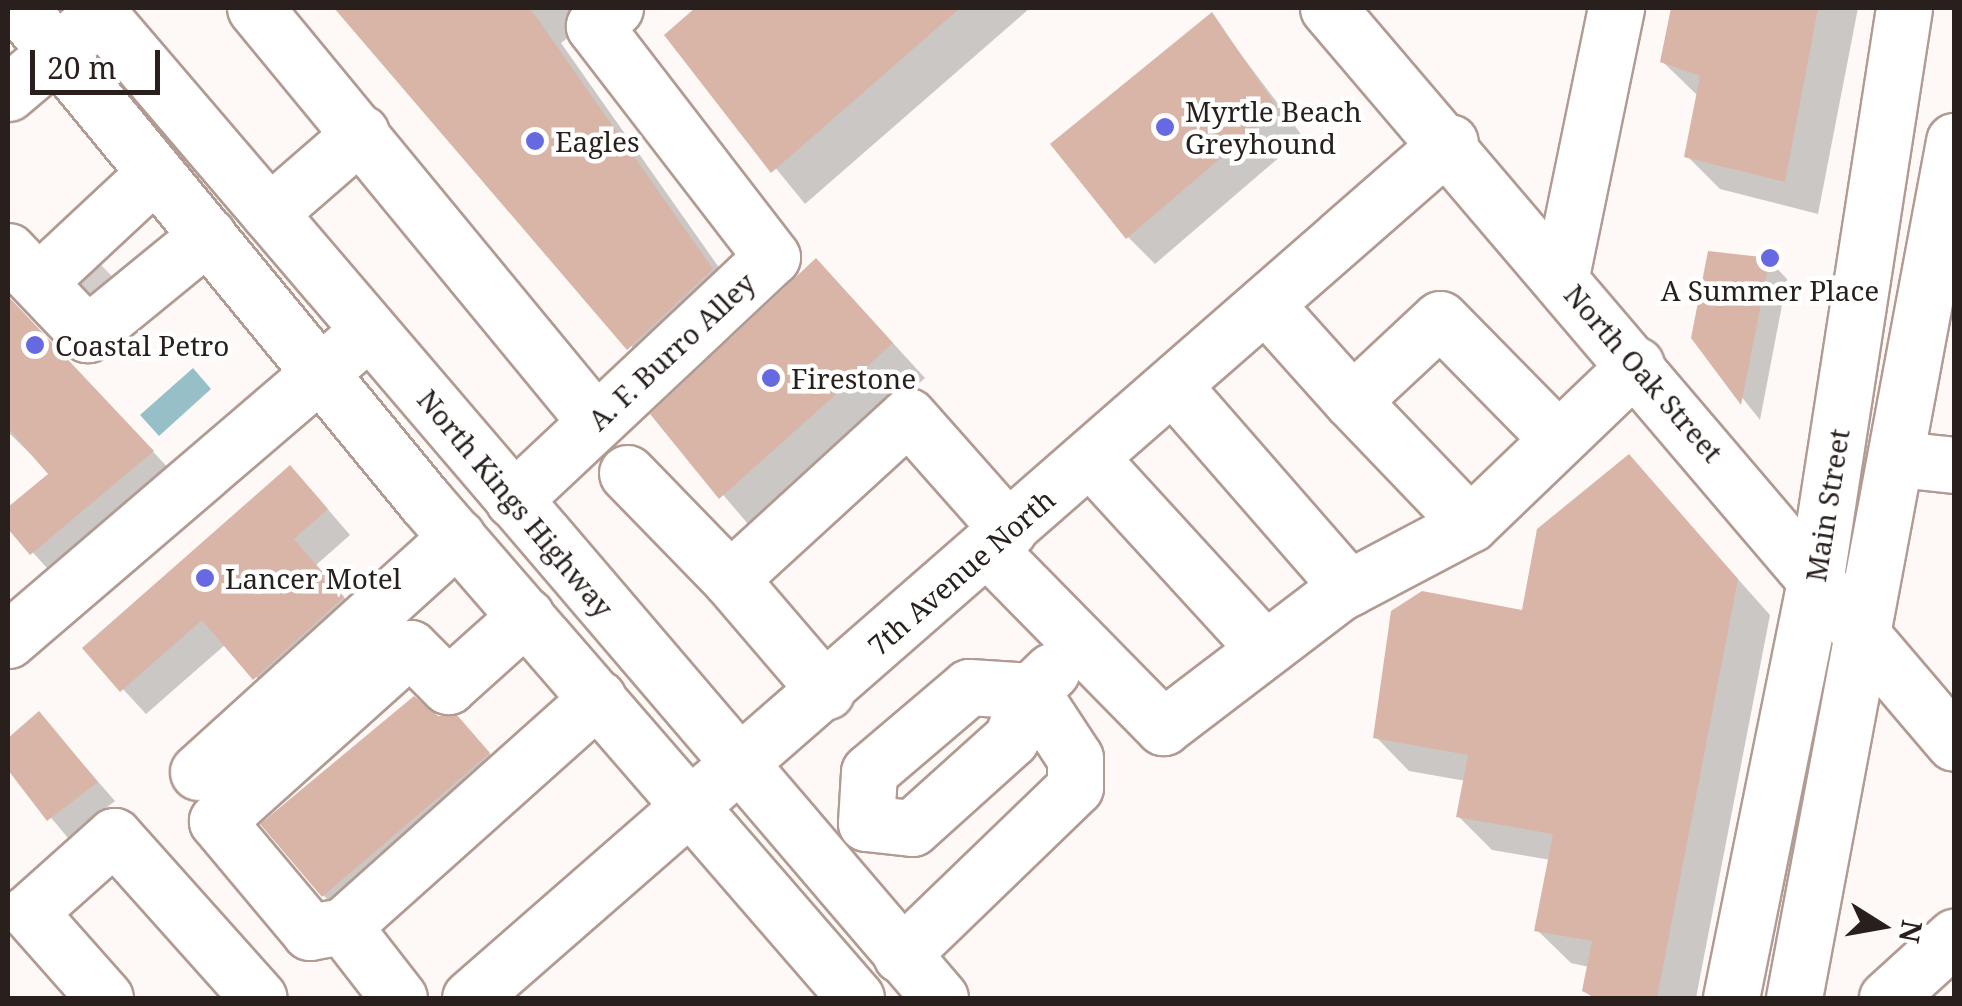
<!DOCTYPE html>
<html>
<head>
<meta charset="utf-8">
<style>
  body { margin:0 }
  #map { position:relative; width:1962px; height:1006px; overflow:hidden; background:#fef9f7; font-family:"Noto Serif",serif }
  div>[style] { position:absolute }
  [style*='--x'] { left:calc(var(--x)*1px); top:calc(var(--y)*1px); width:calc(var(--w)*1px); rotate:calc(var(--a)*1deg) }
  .water>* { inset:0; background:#96bfc8 }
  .shadow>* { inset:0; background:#0003 }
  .building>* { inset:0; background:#d8b5a7 }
  .minor-tunnel>* { height:55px; margin-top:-27.5px; transform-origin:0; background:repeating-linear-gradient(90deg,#d3cecb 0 55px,transparent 0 83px) }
  .roads { filter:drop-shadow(2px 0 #b19b92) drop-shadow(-2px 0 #b19b92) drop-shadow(0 2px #b19b92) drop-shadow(0 -2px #b19b92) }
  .minor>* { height:55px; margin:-27.5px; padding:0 27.5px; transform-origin:27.5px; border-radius:27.5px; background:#fff }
  .major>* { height:55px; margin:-27.5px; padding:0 27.5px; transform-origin:27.5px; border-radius:27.5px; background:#fff }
  .dots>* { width:28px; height:28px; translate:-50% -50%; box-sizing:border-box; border:5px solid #fff; border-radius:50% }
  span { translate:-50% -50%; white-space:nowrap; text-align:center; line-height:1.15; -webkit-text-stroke:9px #fff; paint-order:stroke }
  .poi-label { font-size:28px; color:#29201d }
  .left { translate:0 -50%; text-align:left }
  .street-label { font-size:28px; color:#29201d }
  .frame { position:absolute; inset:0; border:10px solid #29201d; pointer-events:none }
  .north { position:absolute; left:1832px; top:876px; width:100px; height:100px; -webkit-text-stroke:8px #fff; paint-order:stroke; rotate:101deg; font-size:28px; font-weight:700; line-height:40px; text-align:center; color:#29201d }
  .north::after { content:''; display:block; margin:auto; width:35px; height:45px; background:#29201d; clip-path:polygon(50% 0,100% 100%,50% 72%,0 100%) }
  .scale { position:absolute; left:30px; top:50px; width:130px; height:45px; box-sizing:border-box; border:5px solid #29201d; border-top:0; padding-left:12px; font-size:30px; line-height:35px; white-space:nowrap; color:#29201d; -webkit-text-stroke:8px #fff; paint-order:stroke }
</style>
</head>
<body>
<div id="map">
  <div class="water">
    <div style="clip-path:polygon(193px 368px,211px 389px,159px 436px,140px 415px)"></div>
  </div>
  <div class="shadow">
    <div style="clip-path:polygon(337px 8px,605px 8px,561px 43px,744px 303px,662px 381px)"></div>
    <div style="clip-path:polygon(699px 8px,1030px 8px,805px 204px,667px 35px)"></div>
    <div style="clip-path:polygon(1674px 8px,1858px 8px,1818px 214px,1720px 189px,1687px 156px,1697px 95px,1663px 62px)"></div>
    <div style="clip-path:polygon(1212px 16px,1303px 137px,1155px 264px,1128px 237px)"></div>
    <div style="clip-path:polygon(1769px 260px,1787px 279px,1760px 420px,1694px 337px)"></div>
    <div style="clip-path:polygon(849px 295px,925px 378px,754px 531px,654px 414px)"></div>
    <div style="clip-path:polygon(8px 299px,177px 477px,56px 578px,8px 525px,8px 511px,51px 474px,8px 432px)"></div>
    <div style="clip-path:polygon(1629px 457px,1770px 615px,1696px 998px,1593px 998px,1584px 990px,1589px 967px,1571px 963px,1537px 930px,1551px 860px,1492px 850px,1458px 816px,1466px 781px,1409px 771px,1376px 737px,1524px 613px)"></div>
    <div style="clip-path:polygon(313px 492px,350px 535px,316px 565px,366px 623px,279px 702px,226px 644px,146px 714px,85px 648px)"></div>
    <div style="clip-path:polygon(39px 714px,115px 801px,68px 838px,8px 766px,8px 741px)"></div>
    <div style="clip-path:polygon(438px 718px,456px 718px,521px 787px,357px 929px,323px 895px)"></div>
  </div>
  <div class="building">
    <div style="clip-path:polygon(334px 8px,530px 8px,713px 269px,627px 350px)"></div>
    <div style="clip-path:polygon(695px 8px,960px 8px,771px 173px,664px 35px)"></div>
    <div style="clip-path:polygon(1671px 8px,1818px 8px,1785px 182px,1684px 157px,1700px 76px,1660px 62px)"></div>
    <div style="clip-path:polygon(1212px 12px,1278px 109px,1126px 239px,1050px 144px)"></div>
    <div style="clip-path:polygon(1708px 251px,1770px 258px,1741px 405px,1691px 338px)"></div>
    <div style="clip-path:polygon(816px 258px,893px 343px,719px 499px,650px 414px)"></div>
    <div style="clip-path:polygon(8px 296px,154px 451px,30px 555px,8px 529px,8px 507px,48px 474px,8px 428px)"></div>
    <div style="clip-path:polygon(1629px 454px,1738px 579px,1657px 998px,1596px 998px,1582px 991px,1592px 941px,1534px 931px,1553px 834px,1456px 817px,1468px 755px,1373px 738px,1391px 611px,1422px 591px,1522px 610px,1537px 529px)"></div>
    <div style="clip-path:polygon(290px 465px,328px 509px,294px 539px,344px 597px,253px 680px,202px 620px,120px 692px,82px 648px)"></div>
    <div style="clip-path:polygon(414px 696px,438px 716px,457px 715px,490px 753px,322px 897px,260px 824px)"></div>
    <div style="clip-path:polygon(39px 711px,98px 782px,47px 821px,8px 770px,8px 738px)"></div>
  </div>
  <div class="minor-tunnel">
    <div style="--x:68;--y:270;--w:49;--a:45.8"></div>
  </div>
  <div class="roads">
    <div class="minor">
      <div style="--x:255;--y:8;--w:536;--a:50.52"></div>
      <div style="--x:1328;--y:8;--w:965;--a:49.58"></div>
      <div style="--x:8;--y:93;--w:111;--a:-40.3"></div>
      <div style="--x:269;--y:213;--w:122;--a:-41"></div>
      <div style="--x:8;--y:251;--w:115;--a:46.4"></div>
      <div style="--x:87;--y:334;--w:156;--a:-39.3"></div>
      <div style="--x:1561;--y:276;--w:274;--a:-78.4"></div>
      <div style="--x:38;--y:282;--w:160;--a:-43"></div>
      <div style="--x:1265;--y:304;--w:130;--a:48.1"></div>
      <div style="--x:1352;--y:401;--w:120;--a:-43"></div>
      <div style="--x:1440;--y:319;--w:168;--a:45.5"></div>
      <div style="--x:1173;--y:386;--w:268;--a:48.9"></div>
      <div style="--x:1352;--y:401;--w:170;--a:46.2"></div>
      <div style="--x:1090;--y:458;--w:258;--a:47.5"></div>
      <div style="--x:1898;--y:459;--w:56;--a:6.1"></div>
      <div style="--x:627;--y:473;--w:148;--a:45.8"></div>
      <div style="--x:730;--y:579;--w:241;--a:-42.5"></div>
      <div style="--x:908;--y:416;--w:152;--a:48.5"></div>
      <div style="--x:513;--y:500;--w:355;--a:-43.2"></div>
      <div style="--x:772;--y:257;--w:292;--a:-127.6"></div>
      <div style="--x:594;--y:26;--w:28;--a:-41"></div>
      <div style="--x:988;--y:549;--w:250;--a:45.5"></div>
      <div style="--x:1163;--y:727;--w:221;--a:-37.3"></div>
      <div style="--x:1339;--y:593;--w:148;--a:-27.8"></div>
      <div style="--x:1470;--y:524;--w:230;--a:-43.8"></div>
      <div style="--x:730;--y:579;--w:148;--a:49.4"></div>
      <div style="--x:8;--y:640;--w:475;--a:-40.6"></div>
      <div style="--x:198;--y:772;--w:350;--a:-42.2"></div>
      <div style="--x:866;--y:823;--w:51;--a:-86.6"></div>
      <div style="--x:869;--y:772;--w:131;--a:-40.4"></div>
      <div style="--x:969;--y:687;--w:62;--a:3.7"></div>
      <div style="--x:1031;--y:691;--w:80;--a:56.7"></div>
      <div style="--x:1075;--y:758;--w:29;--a:90"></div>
      <div style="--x:1075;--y:787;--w:242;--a:136"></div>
      <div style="--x:866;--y:823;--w:46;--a:6.2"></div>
      <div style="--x:912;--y:828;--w:133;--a:-42"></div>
      <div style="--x:1011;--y:739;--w:52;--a:-67.4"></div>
      <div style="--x:1031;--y:691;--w:29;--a:-44"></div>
      <div style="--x:343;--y:926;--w:34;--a:170"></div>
      <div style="--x:310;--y:932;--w:145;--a:-130"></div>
      <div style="--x:217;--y:821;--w:259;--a:-41.9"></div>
      <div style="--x:410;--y:648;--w:54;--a:45"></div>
      <div style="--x:448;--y:686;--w:105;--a:-41.9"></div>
      <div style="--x:105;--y:998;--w:115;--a:-131.5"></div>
      <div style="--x:29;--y:912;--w:114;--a:-41.8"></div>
      <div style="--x:114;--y:836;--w:217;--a:48.2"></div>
      <div style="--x:399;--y:998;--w:91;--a:-127.9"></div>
      <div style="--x:343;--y:926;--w:342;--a:-41.8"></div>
      <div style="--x:470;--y:998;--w:1301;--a:-41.14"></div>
      <div style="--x:1887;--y:998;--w:91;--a:-42.3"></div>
    </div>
    <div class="major">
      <div style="--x:20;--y:8;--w:638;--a:50.6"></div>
      <div style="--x:425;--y:501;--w:658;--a:49.07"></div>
      <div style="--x:94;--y:8;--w:1302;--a:49.48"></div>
      <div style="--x:1731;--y:998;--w:430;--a:-78.6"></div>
      <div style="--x:1816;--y:576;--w:575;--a:-81.19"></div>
      <div style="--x:1794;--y:998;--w:872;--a:-79.42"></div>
    </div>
  </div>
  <div class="dots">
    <div style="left:1165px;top:127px;background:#6769e2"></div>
    <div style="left:535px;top:141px;background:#6769e2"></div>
    <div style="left:1770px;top:258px;background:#6769e2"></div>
    <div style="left:35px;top:345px;background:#6769e2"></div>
    <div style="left:771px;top:378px;background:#6769e2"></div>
    <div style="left:205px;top:578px;background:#6769e2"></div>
  </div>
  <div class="poi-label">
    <span class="left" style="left:1185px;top:127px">Myrtle Beach<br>Greyhound</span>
    <span class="left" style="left:555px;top:141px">Eagles</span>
    <span style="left:1770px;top:290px">A Summer Place</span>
    <span class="left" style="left:55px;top:345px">Coastal Petro</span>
    <span class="left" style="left:791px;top:378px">Firestone</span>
    <span class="left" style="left:225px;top:578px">Lancer Motel</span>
  </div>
  <div class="street-label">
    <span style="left:671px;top:351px;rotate:-43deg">A. F. Burro Alley</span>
    <span style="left:1644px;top:373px;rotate:49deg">North Oak Street</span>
    <span style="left:516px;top:503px;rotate:50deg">North Kings Highway</span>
    <span style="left:1827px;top:505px;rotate:-81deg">Main Street</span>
    <span style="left:961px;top:572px;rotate:-41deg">7th Avenue North</span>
  </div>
  <div class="frame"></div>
  <div class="north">N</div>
  <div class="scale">20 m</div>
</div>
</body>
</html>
